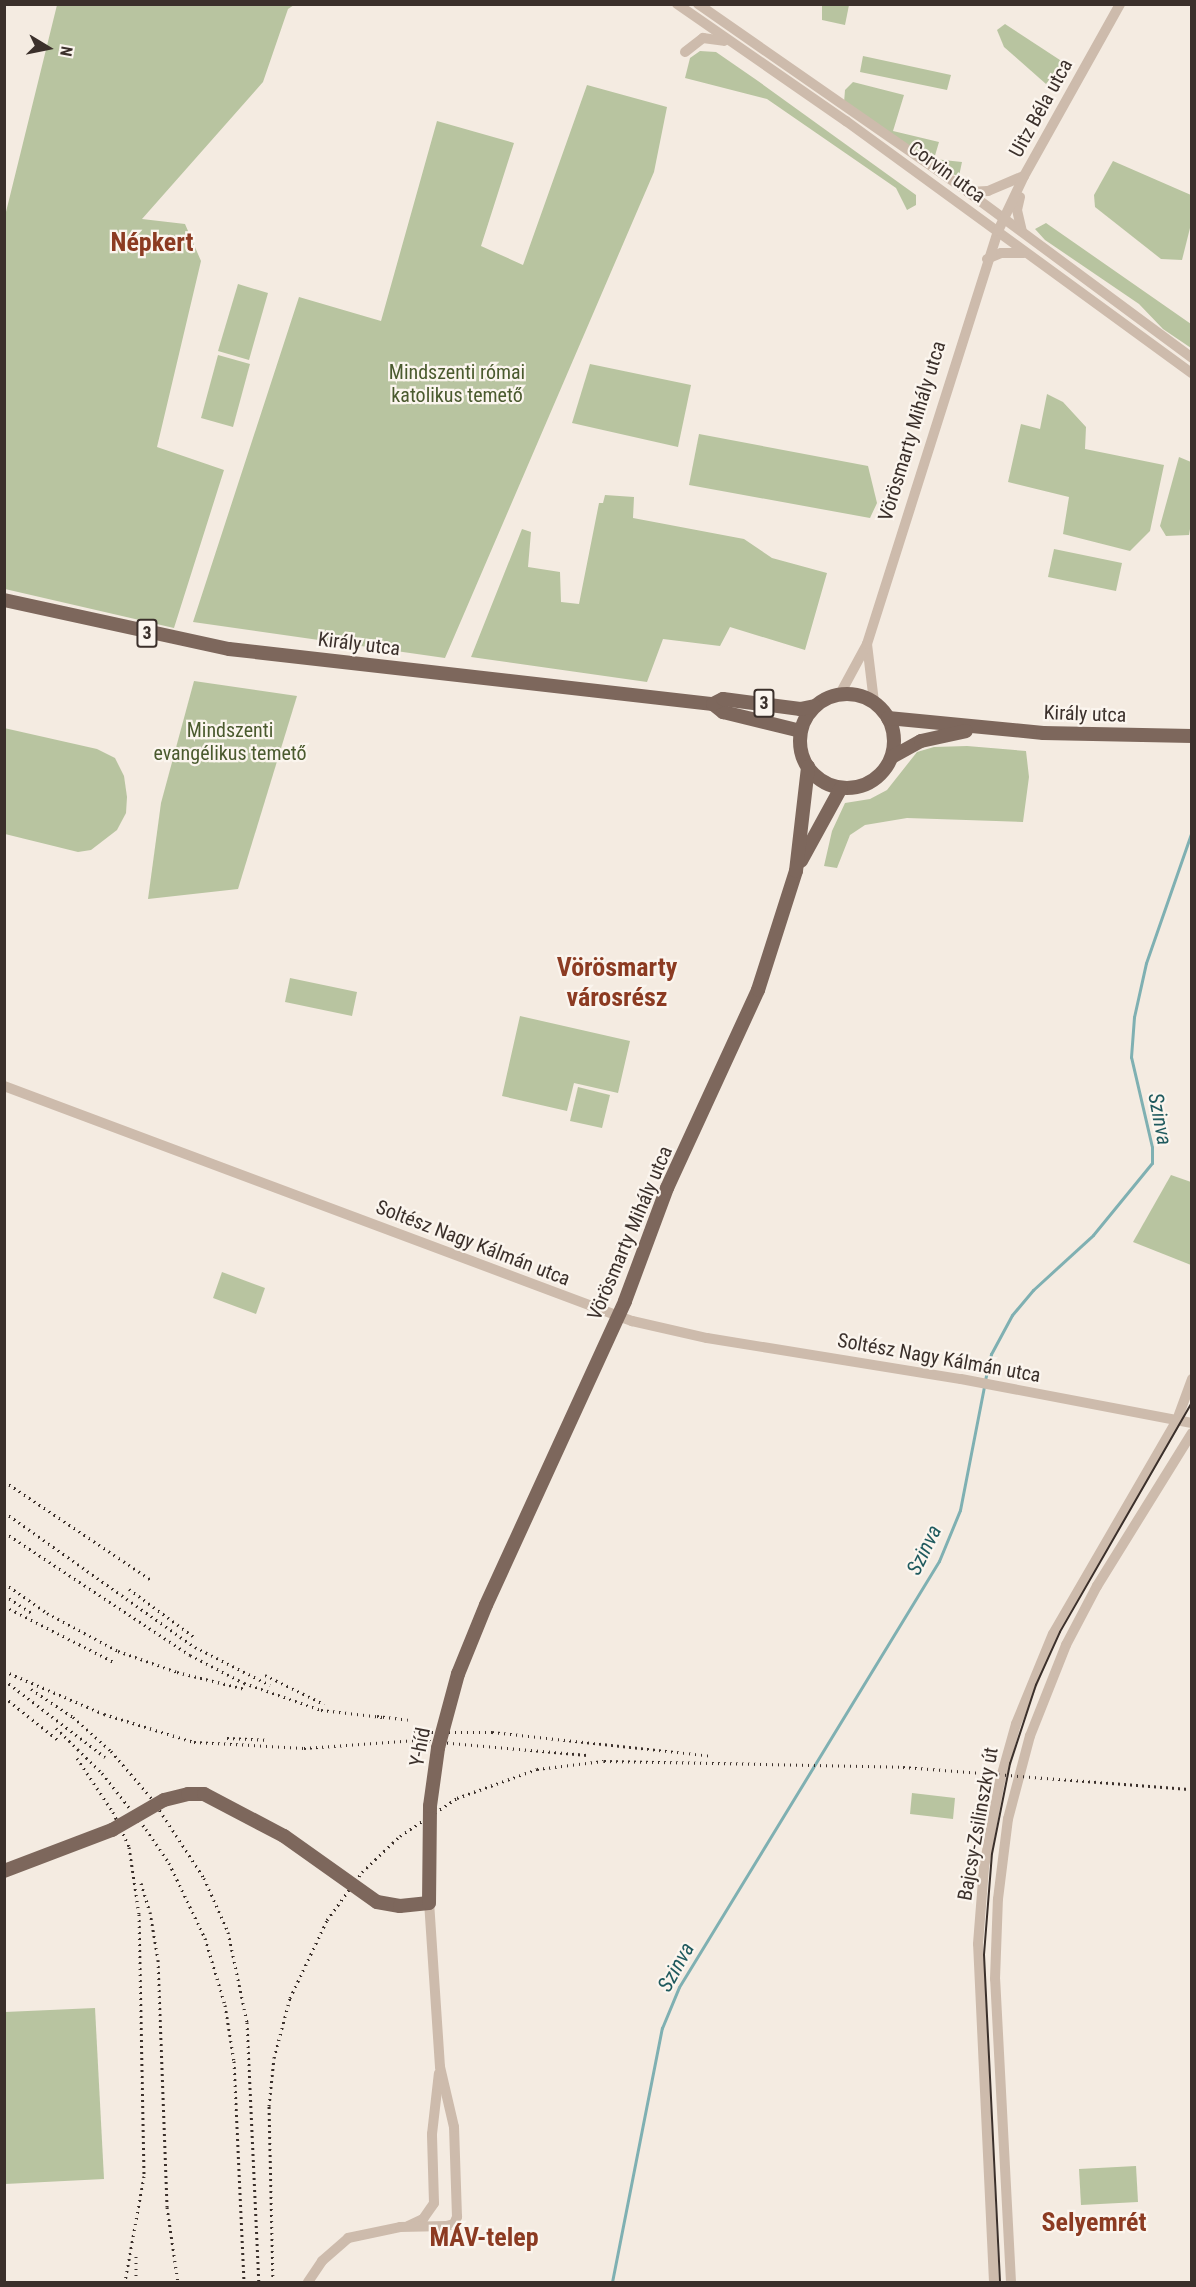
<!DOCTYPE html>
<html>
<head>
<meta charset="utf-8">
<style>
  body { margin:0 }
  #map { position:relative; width:1196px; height:2287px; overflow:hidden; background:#f4ebe1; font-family:"Roboto Condensed",sans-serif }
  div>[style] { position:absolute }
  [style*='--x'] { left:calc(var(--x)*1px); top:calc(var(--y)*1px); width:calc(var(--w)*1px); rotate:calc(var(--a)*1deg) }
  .green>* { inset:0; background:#b8c4a0 }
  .stream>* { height:3px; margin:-1.5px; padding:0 1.5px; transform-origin:1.5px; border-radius:1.5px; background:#7fb0b2 }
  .minor>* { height:10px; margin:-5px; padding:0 5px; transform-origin:5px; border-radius:5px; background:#cdbbac }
  .major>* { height:14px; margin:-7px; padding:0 7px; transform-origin:7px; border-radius:7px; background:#7d675c }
  .major>.ring { margin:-7px; padding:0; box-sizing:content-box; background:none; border:14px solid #7d675c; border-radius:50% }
  .tram>* { height:1.5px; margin:-0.75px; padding:0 0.75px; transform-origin:0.75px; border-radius:0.75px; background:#3b302b }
  .rail>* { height:3px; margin-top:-1.5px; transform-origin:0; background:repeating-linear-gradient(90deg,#3b302b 0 1.5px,transparent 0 6px) }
  .major-bridge>* { height:14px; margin:-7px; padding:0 7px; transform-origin:7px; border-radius:7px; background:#7d675c }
  span { translate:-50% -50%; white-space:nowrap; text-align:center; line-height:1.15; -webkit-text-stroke:4.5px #fbf5ee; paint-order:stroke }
  .shield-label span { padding:2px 4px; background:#fbf5ee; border:2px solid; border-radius:4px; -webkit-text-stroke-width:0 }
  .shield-label { font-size:18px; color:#3b302b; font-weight:700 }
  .street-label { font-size:20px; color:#3b302b }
  .park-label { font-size:20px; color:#4a5a2e }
  .water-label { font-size:21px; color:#1f5a5e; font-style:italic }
  .district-label { font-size:26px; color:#8c3b22; font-weight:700 }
  .frame { position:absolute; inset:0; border:6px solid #3b302b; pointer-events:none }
  .north { position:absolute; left:18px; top:18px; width:60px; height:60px; -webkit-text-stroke:4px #fbf5ee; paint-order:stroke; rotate:100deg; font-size:16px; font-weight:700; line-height:24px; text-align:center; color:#3b302b }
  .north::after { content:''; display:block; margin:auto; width:21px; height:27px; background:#3b302b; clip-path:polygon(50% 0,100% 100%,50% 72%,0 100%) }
</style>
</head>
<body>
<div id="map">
  <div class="green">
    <div style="clip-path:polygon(57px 5px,294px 5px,288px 9px,263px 82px,142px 219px,185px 224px,201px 261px,157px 447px,224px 470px,174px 628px,5px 589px,5px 216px)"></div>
    <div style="clip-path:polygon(822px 5px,849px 5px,845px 25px,822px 20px)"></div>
    <div style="clip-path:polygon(1005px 24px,1063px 62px,1046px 84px,1004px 47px,997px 30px)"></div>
    <div style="clip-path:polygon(700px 51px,716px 52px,758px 81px,916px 195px,916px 205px,907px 210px,896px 188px,767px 99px,685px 78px,690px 58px)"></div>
    <div style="clip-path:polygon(863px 56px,951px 75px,947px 90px,860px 72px)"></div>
    <div style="clip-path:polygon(853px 82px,904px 95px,893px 131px,939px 142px,934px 159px,962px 162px,959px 176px,948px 173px,844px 103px,845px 90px)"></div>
    <div style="clip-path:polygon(587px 85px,667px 107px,654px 172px,445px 658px,193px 622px,299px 297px,381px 321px,437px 121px,514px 143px,481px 246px,523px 265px)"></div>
    <div style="clip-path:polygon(1113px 161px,1191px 195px,1191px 224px,1182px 260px,1161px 259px,1095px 207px,1094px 195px)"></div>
    <div style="clip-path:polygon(1046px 223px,1191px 324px,1191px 348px,1163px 329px,1139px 304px,1045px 240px,1035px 229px)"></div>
    <div style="clip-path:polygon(238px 284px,268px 293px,249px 360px,218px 351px)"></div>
    <div style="clip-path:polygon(218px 355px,250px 364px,233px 427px,201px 418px)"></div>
    <div style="clip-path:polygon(590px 364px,691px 385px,678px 447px,572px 423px)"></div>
    <div style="clip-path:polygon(1047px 394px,1063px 402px,1086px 427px,1085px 449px,1164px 465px,1150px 531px,1130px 551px,1063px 534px,1069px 497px,1008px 482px,1021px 424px,1040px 429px)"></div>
    <div style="clip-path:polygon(699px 434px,868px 466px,877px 503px,870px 518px,689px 485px)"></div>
    <div style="clip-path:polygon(1179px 457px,1191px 462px,1191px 523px,1189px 535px,1166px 536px,1160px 526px)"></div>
    <div style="clip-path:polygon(605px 495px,634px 497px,633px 518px,744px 539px,772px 558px,827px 573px,805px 650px,730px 627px,720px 646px,663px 639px,647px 682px,471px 657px,522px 529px,531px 532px,528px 567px,560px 572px,561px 602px,579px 604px,599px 503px,603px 503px)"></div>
    <div style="clip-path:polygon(1054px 549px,1122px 563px,1116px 591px,1048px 577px)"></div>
    <div style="clip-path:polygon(194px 681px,297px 696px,238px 889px,148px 899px,161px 803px)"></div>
    <div style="clip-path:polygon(4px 728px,97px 749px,115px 758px,124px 776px,127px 797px,126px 813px,117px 830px,91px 850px,78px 852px,5px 834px)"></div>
    <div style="clip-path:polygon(967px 746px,1026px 751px,1029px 777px,1023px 822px,907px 818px,865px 825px,850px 835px,837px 868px,824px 866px,832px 831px,845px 803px,870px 799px,887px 790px,917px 752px,934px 747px)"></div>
    <div style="clip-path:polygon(290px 978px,357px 992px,352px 1016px,285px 1002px)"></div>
    <div style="clip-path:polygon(520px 1016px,630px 1041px,618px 1093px,574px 1083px,567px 1111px,502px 1096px)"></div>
    <div style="clip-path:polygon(578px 1087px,610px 1095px,602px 1128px,570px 1121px)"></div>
    <div style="clip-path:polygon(1171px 1175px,1191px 1182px,1191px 1265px,1133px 1242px)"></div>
    <div style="clip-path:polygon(222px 1272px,265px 1288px,256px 1314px,213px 1298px)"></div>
    <div style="clip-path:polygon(912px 1793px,955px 1798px,953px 1819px,910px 1814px)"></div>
    <div style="clip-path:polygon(95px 2008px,104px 2179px,5px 2184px,5px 2012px)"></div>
    <div style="clip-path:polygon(1136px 2166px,1138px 2202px,1081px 2205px,1079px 2169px)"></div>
  </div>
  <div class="stream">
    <div style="--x:985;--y:1380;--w:27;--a:-77"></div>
    <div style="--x:991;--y:1354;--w:44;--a:-61.7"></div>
    <div style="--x:1012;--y:1315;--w:33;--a:-50"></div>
    <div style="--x:1033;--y:1290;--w:81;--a:-42.5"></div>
    <div style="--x:1093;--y:1235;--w:93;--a:-50.7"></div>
    <div style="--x:1152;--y:1163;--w:16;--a:-90"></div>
    <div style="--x:1152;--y:1147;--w:92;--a:-103.1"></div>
    <div style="--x:1131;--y:1057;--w:40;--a:-85.7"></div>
    <div style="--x:1134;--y:1017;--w:55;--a:-77.5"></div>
    <div style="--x:1146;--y:963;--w:140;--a:-70.8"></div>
    <div style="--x:612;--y:2282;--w:259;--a:-78.9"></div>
    <div style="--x:662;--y:2028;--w:44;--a:-67.5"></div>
    <div style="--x:679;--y:1987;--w:499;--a:-58.6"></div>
    <div style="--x:939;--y:1561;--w:55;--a:-67.6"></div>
    <div style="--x:960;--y:1510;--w:125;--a:-79"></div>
  </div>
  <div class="minor">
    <div style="--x:677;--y:4;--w:206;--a:34.7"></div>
    <div style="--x:846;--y:121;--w:428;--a:36.1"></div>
    <div style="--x:698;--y:4;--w:329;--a:34.8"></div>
    <div style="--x:968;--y:192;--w:279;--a:36.5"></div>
    <div style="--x:685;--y:52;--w:23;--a:-38"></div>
    <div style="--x:703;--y:38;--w:21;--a:8"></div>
    <div style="--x:968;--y:192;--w:20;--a:-3"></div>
    <div style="--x:988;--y:191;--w:39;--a:-23"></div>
    <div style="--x:1020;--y:197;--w:13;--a:103"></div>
    <div style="--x:1017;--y:210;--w:22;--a:77"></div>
    <div style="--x:987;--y:259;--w:15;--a:-23"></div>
    <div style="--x:1001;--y:253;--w:23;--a:0"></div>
    <div style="--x:867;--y:644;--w:58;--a:83.1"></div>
    <div style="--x:840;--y:694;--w:57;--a:-61.6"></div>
    <div style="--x:867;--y:644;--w:433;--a:-72.4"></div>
    <div style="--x:998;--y:231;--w:61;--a:-64.7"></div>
    <div style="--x:1024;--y:176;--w:197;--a:-60.8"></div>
    <div style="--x:4;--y:1086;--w:671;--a:20.52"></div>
    <div style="--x:632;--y:1321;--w:77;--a:12.8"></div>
    <div style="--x:707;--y:1338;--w:257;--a:9.2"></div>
    <div style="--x:961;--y:1379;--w:235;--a:10.8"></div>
    <div style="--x:408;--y:2226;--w:17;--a:-25"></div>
    <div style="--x:423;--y:2219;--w:19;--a:-55"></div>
    <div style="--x:434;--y:2203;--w:69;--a:-91.7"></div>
    <div style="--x:432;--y:2134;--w:61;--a:-83.5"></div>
    <div style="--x:308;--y:2282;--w:25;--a:-56"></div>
    <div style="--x:322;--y:2261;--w:35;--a:-41"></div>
    <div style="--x:348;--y:2238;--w:53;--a:-11.9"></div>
    <div style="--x:400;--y:2227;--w:46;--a:-1.2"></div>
    <div style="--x:446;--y:2226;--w:8;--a:-14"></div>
    <div style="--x:454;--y:2224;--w:8;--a:-67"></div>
    <div style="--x:457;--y:2217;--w:90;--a:-91.9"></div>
    <div style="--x:454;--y:2127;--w:62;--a:-103.1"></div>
    <div style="--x:440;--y:2067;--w:164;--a:-93.8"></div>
    <div style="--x:994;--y:2282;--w:338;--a:-92.7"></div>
    <div style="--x:978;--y:1944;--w:77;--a:-85.5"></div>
    <div style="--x:984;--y:1867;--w:87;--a:-79.5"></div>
    <div style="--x:1000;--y:1781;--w:59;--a:-74.3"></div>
    <div style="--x:1016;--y:1724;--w:97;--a:-67.7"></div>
    <div style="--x:1053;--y:1634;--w:247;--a:-59.9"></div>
    <div style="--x:1177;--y:1420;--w:44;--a:-69.9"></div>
    <div style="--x:1011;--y:2282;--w:303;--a:-93"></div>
    <div style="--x:995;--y:1979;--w:80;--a:-87.9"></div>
    <div style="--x:998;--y:1899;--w:81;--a:-82.9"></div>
    <div style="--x:1008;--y:1819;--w:86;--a:-75.2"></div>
    <div style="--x:1030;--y:1736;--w:98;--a:-68.4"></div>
    <div style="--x:1066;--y:1645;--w:67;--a:-62.3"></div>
    <div style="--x:1097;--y:1586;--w:180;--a:-58.2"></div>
  </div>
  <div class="major">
    <div style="--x:4;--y:600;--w:230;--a:12.3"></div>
    <div style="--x:229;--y:649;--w:487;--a:6.5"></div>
    <div style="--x:713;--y:704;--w:13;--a:39"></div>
    <div style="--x:723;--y:712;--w:80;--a:13.7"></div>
    <div class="ring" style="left:800px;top:694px;width:80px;height:80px"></div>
    <div style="--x:713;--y:704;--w:11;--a:-27"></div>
    <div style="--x:723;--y:699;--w:78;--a:7.4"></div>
    <div style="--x:800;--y:709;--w:15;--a:-11"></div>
    <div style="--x:888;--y:718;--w:156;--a:5.5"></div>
    <div style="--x:1043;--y:733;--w:149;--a:1.2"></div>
    <div style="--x:892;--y:757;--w:33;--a:-29"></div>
    <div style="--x:921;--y:741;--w:46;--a:-12.5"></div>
    <div style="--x:801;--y:861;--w:83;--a:-61.3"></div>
    <div style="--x:486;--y:1605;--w:334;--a:-65.4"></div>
    <div style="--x:625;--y:1301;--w:121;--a:-69.6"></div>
    <div style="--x:667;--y:1188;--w:218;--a:-65.3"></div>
    <div style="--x:758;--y:990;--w:125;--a:-72.3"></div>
    <div style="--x:796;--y:871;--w:105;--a:-83.4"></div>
    <div style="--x:164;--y:1800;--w:25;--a:-14"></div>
    <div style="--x:188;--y:1794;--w:16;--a:0"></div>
    <div style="--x:204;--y:1794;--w:90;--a:27.7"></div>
    <div style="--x:4;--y:1871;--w:116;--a:-20.8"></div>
  </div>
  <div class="tram">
    <div style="--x:1000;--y:2282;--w:327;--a:-92.8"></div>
    <div style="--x:984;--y:1955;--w:101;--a:-85.5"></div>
    <div style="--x:992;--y:1854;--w:92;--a:-78.7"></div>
    <div style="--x:1010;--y:1764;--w:83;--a:-71.8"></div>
    <div style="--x:1036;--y:1685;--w:58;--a:-65.6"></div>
    <div style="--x:1060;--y:1632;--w:265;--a:-60.1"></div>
  </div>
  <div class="rail">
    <div style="--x:4;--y:1481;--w:176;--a:33.9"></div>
    <div style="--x:4;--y:1512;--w:234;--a:35.3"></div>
    <div style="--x:195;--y:1647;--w:84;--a:26.9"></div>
    <div style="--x:4;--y:1532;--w:223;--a:33.5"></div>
    <div style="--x:190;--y:1655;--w:61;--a:27.4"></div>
    <div style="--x:244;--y:1683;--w:82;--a:19.3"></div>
    <div style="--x:321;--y:1710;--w:62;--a:6.4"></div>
    <div style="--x:4;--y:1583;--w:52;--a:34.9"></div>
    <div style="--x:47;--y:1613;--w:81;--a:28.2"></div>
    <div style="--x:118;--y:1651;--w:63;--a:19.6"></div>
    <div style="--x:177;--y:1672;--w:70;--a:14"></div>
    <div style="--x:129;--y:1589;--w:81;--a:36.4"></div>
    <div style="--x:4;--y:1595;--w:35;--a:33"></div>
    <div style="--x:4;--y:1606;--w:123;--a:27"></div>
    <div style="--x:4;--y:1671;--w:109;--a:23.3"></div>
    <div style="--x:104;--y:1714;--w:94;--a:17.3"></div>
    <div style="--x:194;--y:1742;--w:110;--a:3.1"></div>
    <div style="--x:304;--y:1748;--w:113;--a:-4"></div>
    <div style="--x:417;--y:1740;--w:171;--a:5"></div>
    <div style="--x:265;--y:1675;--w:66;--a:26.2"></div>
    <div style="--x:4;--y:1680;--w:127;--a:37.3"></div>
    <div style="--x:31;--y:1689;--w:50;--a:33.7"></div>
    <div style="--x:73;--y:1717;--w:51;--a:41.8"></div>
    <div style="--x:111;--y:1751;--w:65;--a:49.4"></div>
    <div style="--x:153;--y:1800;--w:93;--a:56.8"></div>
    <div style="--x:204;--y:1878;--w:59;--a:66"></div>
    <div style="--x:228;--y:1932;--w:92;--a:78.1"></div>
    <div style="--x:247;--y:2022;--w:260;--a:87.4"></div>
    <div style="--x:4;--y:1697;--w:69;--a:38.5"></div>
    <div style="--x:377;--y:1716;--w:31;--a:7"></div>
    <div style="--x:56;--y:1728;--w:64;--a:44.4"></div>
    <div style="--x:102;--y:1773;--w:71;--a:51.8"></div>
    <div style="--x:146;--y:1829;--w:41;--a:55.9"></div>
    <div style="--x:169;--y:1863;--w:83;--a:64.4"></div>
    <div style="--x:205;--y:1938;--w:70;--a:73.4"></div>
    <div style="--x:225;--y:2005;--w:57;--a:80.9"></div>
    <div style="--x:234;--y:2061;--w:221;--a:87.4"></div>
    <div style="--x:413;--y:1732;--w:79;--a:0"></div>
    <div style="--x:492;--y:1732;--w:221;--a:6.2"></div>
    <div style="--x:227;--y:1738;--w:42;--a:2.7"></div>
    <div style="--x:77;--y:1758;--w:65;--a:56.3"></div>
    <div style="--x:113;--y:1812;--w:38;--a:65"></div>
    <div style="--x:129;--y:1847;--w:68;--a:81.5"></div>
    <div style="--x:139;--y:1914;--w:262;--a:88.9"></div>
    <div style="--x:144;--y:2176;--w:108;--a:100.2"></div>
    <div style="--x:141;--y:1883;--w:30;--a:73"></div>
    <div style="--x:150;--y:1912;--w:49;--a:80.5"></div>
    <div style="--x:158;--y:1960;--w:247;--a:87.9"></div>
    <div style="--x:167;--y:2207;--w:76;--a:81.7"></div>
    <div style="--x:136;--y:2282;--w:26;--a:-90"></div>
    <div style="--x:273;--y:2282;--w:176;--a:-91.3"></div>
    <div style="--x:269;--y:2106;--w:48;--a:-84.1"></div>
    <div style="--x:274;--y:2058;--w:62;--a:-75.1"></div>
    <div style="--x:290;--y:1998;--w:86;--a:-64.6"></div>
    <div style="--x:327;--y:1920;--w:59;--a:-53.9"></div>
    <div style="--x:362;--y:1872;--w:52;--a:-43.5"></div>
    <div style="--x:400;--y:1836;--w:69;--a:-33.7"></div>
    <div style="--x:457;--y:1798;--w:85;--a:-19.9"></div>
    <div style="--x:537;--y:1769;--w:67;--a:-6.8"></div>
    <div style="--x:604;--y:1761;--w:299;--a:1.1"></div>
    <div style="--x:903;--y:1767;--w:290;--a:4.4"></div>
  </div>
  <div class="major-bridge">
    <div style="--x:112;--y:1830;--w:60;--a:-30"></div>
    <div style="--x:284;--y:1836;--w:114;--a:35.4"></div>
    <div style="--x:377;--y:1902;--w:23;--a:10"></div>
    <div style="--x:400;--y:1906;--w:29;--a:-6"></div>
    <div style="--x:429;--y:1903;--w:97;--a:-89.4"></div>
    <div style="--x:430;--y:1806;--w:59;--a:-82.1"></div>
    <div style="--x:438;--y:1748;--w:77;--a:-74.9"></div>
    <div style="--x:458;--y:1674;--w:74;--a:-67.9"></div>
  </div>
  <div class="shield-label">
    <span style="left:147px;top:633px">3</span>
    <span style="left:764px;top:703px">3</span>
  </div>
  <div class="street-label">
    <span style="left:1041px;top:108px;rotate:-61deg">Uitz Béla utca</span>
    <span style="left:947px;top:172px;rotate:36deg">Corvin utca</span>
    <span style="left:912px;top:431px;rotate:-73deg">Vörösmarty Mihály utca</span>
    <span style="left:359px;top:644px;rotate:7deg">Király utca</span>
    <span style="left:1085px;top:714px;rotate:2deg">Király utca</span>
    <span style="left:630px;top:1233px;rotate:-67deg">Vörösmarty Mihály utca</span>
    <span style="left:473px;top:1243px;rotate:21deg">Soltész Nagy Kálmán utca</span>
    <span style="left:939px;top:1358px;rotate:10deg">Soltész Nagy Kálmán utca</span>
    <span style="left:420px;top:1747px;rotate:-79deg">Y-híd</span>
    <span style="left:978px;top:1824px;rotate:-80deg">Bajcsy-Zsilinszky út</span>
  </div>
  <div class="park-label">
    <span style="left:457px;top:384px">Mindszenti római<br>katolikus temető</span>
    <span style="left:230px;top:742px">Mindszenti<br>evangélikus temető</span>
  </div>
  <div class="water-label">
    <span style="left:1160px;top:1119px;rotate:79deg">Szinva</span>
    <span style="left:924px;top:1550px;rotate:-64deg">Szinva</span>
    <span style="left:676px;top:1967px;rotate:-61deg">Szinva</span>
  </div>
  <div class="district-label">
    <span style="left:152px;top:243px">Népkert</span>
    <span style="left:617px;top:983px">Vörösmarty<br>városrész</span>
    <span style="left:1094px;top:2223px">Selyemrét</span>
    <span style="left:484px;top:2238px">MÁV-telep</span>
  </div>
  <div class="frame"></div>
  <div class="north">N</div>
</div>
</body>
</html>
